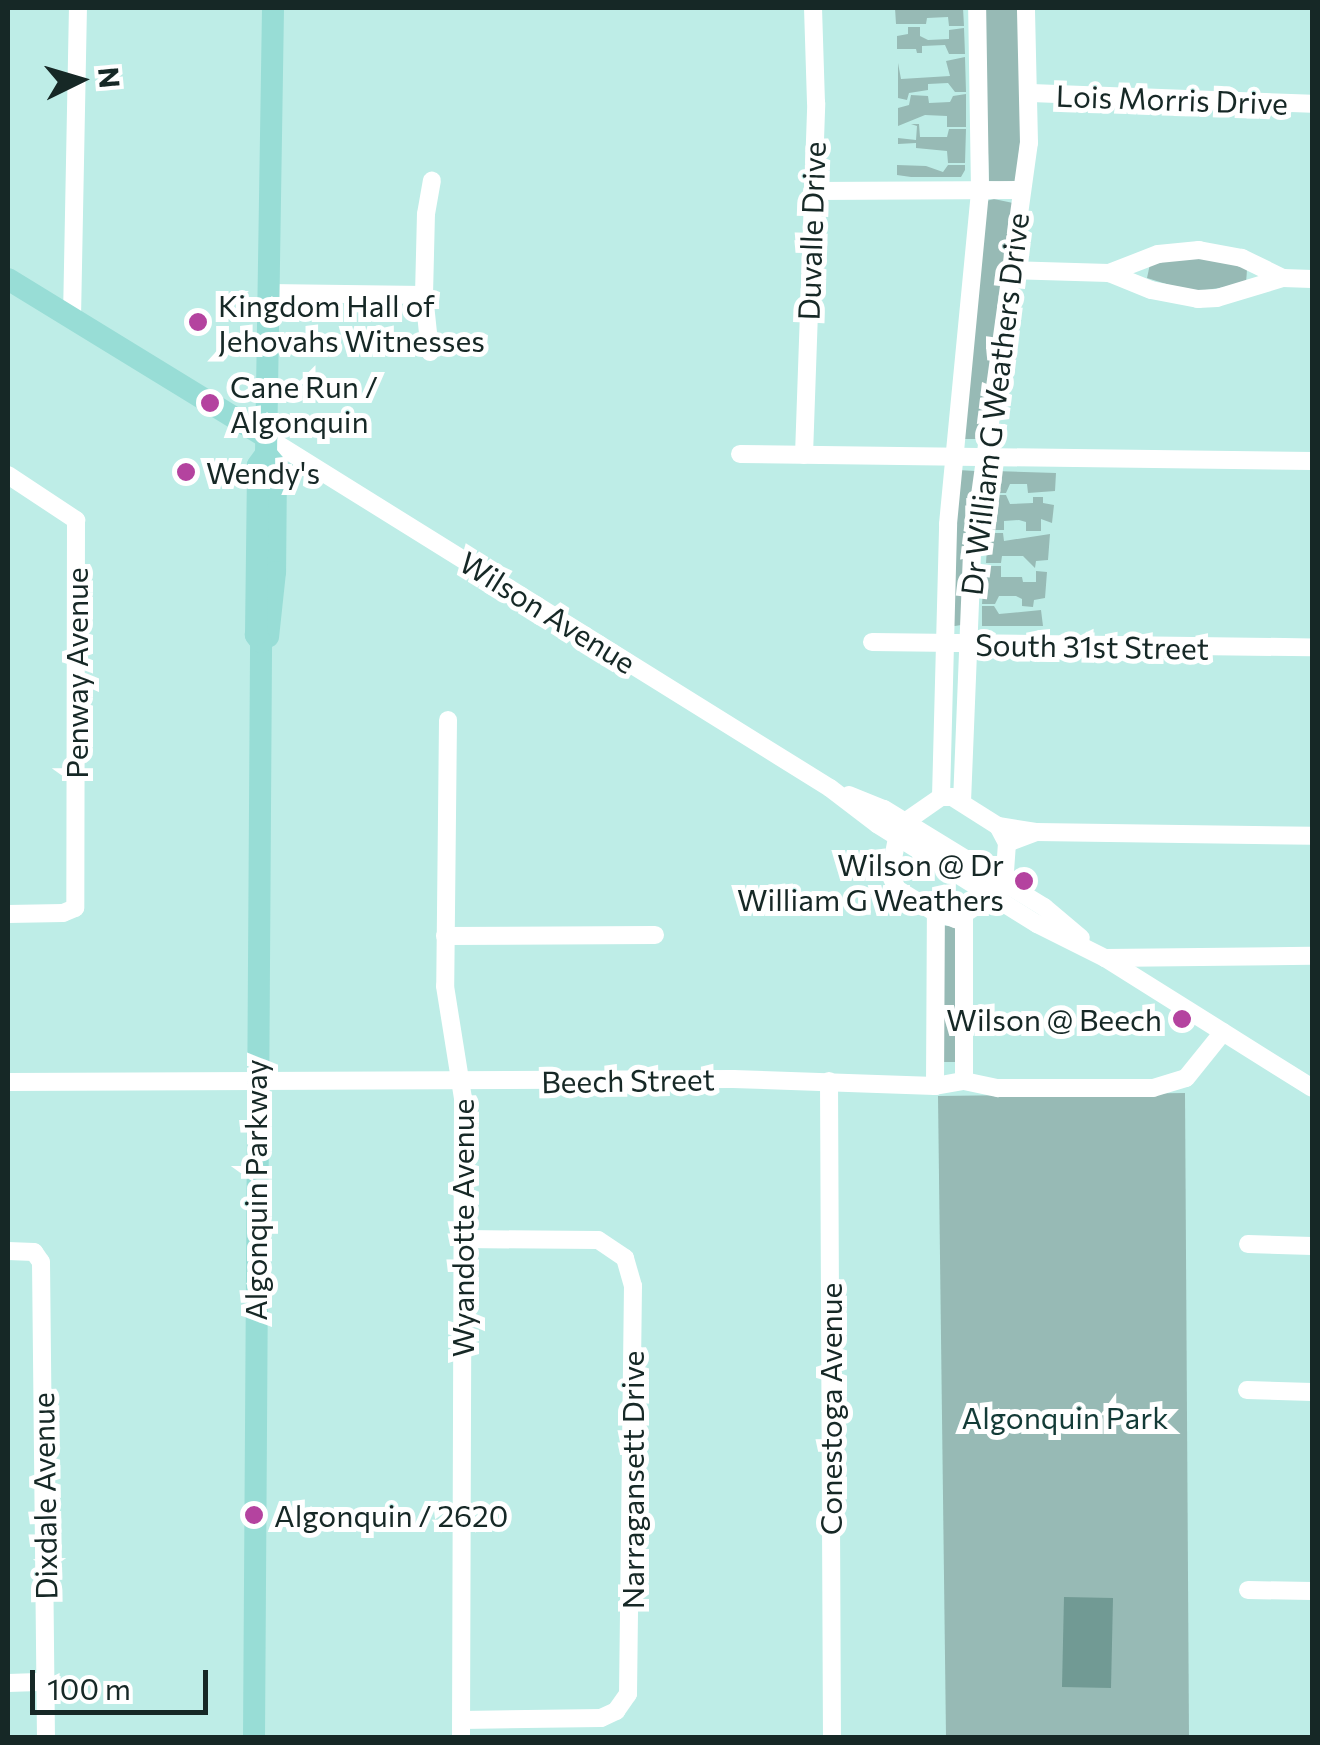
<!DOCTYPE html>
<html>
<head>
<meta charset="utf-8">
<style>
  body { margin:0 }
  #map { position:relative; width:1320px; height:1745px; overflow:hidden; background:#beede7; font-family:Commissioner,sans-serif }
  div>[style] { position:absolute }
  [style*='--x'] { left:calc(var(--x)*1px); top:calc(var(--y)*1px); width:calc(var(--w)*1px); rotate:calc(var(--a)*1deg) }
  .green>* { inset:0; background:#97bab5 }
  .water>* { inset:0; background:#719a94 }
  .minor>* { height:18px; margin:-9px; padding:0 9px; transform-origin:9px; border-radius:9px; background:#fff }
  .major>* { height:22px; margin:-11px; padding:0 11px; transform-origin:11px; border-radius:11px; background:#98ddd6 }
  .dots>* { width:28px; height:28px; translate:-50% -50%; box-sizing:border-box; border:5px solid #fff; border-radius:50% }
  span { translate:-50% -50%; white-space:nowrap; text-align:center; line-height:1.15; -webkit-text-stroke:10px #fff; paint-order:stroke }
  .street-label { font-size:30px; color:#162826 }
  .poi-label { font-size:30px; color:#162826 }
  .left { translate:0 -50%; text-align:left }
  .right { translate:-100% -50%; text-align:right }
  .park-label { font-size:30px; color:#133b37 }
  .frame { position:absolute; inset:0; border:10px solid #162826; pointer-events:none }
  .north { position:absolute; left:30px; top:30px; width:100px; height:100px; -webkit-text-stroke:8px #fff; paint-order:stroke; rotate:85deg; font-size:28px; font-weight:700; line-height:40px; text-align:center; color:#162826 }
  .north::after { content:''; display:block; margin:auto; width:35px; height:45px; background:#162826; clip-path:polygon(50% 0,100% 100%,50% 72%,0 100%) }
  .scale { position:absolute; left:30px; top:1670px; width:178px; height:45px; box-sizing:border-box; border:5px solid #162826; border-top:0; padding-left:12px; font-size:30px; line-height:35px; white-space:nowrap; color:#162826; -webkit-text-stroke:8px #fff; paint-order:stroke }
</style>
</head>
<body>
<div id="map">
  <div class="green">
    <div style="clip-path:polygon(895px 8px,963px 8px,964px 26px,949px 26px,948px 17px,927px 18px,926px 24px,896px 24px)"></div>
    <div style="clip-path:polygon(983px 8px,1018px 8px,1024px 105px,1016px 181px,1011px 183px,989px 181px)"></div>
    <div style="clip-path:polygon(908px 27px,920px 27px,920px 36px,928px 40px,949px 39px,949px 30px,964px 28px,965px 54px,949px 54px,945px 45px,922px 46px,922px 53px,917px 53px,916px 49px,897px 49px,897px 36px,908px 34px)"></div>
    <div style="clip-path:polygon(965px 57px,966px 92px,955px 92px,948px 83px,928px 84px,928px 90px,909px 93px,907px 100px,898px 98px,898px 63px,901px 79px,950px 76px,946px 61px)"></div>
    <div style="clip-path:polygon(966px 94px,966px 127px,947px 127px,947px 116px,925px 115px,898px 126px,898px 108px,909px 105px,911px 95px,928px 96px,929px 103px,950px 102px,953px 96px)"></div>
    <div style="clip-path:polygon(911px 124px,919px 124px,920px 137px,947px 137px,949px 129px,966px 129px,965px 163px,948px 163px,947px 151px,916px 148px,916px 143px,898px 144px,898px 138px,916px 140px,917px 126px)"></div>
    <div style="clip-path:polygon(897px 165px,926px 166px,943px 172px,948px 165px,965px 165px,965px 170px,961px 177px,911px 177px,897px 175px)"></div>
    <div style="clip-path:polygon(994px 199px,1013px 203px,979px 439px,960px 439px,986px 201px)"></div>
    <div style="clip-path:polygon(1220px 258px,1247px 269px,1246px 284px,1192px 292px,1147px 278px,1150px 264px,1158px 260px)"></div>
    <div style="clip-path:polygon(958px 470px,975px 471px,961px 625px,955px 626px,949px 625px)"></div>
    <div style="clip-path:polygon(995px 471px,1056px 473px,1055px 491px,1028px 493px,1027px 484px,1010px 484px,1006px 493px,993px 493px)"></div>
    <div style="clip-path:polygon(992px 495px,1006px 495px,1010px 504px,1033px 503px,1033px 497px,1043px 497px,1043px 503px,1054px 505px,1052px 523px,1041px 519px,1041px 531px,1026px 531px,1026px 522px,1019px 520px,1004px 521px,1004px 530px,989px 530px)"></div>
    <div style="clip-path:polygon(988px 533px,1003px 533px,1004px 541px,1050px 534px,1048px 560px,1036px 561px,1035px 568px,1023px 556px,1002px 556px,1001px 563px,986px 563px)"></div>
    <div style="clip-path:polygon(985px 566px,1001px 566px,1001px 577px,1022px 577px,1023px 582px,1036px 582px,1036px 571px,1047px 572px,1045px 598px,1034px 600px,1033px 607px,1022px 606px,1022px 599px,1016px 596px,999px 596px,995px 604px,982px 604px)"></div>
    <div style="clip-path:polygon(982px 606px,994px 606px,999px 614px,1041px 610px,1043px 626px,982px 626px)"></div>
    <div style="clip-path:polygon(939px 925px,958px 927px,956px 1062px,938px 1062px)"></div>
    <div style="clip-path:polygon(1185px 1093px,1189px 1737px,946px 1737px,938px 1096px)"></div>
  </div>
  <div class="water">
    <div style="clip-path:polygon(1064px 1597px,1113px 1598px,1111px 1688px,1062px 1687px)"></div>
  </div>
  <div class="minor">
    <div style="--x:1031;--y:93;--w:281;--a:2.2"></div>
    <div style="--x:812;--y:191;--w:210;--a:-0.3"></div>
    <div style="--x:1011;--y:270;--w:98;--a:1.8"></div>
    <div style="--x:1109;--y:273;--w:45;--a:22"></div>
    <div style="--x:1151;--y:290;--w:48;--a:10.8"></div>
    <div style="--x:1198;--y:299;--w:19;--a:-3"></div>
    <div style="--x:1217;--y:298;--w:69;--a:-16.9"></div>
    <div style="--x:1283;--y:278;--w:46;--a:-154"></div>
    <div style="--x:1242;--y:258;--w:44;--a:-169.5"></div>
    <div style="--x:1199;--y:250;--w:41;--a:174.4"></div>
    <div style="--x:1158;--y:254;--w:53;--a:158.8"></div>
    <div style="--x:1283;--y:278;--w:29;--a:2"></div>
    <div style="--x:268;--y:293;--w:156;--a:0.7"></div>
    <div style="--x:72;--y:318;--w:310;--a:-88.9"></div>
    <div style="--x:430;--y:352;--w:57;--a:-96"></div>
    <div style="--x:424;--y:295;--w:81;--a:-88.6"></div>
    <div style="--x:426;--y:214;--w:34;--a:-80"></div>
    <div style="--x:266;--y:437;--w:664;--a:31.9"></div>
    <div style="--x:830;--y:788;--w:59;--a:37.5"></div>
    <div style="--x:877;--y:824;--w:189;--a:32"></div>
    <div style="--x:1037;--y:924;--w:76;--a:26.6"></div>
    <div style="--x:1105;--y:958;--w:244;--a:32.1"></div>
    <div style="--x:740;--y:454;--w:572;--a:0.7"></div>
    <div style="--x:804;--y:455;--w:352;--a:-88"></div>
    <div style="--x:816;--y:103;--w:95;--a:-91.8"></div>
    <div style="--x:8;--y:475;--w:82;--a:33.5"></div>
    <div style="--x:76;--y:520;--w:388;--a:90.1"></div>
    <div style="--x:75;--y:908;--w:13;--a:157"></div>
    <div style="--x:63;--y:913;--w:55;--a:179"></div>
    <div style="--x:872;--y:642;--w:440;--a:0.7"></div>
    <div style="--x:448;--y:720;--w:266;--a:90.6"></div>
    <div style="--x:445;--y:986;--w:113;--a:80.9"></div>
    <div style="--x:463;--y:1098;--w:640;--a:90.18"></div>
    <div style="--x:849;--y:795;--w:38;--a:22"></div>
    <div style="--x:884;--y:809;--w:188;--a:31.5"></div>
    <div style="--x:1044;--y:907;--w:48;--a:40"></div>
    <div style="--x:941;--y:797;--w:273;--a:-88.5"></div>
    <div style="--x:948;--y:524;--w:336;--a:-84.5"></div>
    <div style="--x:980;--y:190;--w:182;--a:-90.9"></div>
    <div style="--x:941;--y:797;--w:11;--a:0"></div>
    <div style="--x:952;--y:797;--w:54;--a:32.2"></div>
    <div style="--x:998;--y:826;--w:19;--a:62"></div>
    <div style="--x:1007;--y:843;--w:27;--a:94"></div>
    <div style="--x:1005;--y:870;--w:29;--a:117"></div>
    <div style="--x:992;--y:896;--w:43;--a:147.4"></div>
    <div style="--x:956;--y:919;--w:21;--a:-163"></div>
    <div style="--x:936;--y:913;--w:46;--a:-148.4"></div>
    <div style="--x:897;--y:889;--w:17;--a:-115"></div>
    <div style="--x:890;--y:874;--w:38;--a:-79"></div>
    <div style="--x:897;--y:837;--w:17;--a:-62"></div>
    <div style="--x:905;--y:822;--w:44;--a:-34.8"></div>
    <div style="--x:962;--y:802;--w:249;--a:-87.7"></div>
    <div style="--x:972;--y:553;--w:414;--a:-82.1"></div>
    <div style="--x:1029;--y:143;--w:135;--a:-91.3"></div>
    <div style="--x:998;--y:826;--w:38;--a:9"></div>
    <div style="--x:1036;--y:832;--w:31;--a:159"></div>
    <div style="--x:1036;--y:832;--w:276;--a:0.8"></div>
    <div style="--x:445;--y:936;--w:210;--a:-0.3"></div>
    <div style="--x:1105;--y:958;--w:207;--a:-0.6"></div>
    <div style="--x:829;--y:1081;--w:657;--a:89.74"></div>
    <div style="--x:964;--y:1081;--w:164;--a:-90"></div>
    <div style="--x:8;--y:1082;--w:725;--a:-0.24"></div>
    <div style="--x:733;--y:1079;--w:202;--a:2"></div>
    <div style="--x:935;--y:1086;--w:29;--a:-10"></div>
    <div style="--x:964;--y:1081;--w:35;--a:12"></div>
    <div style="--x:998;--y:1088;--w:155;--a:0"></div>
    <div style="--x:1153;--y:1088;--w:34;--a:-17"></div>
    <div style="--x:1186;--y:1078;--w:59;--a:-51.2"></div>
    <div style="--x:935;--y:1086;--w:173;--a:-89.7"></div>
    <div style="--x:1248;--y:1244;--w:64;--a:1.8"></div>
    <div style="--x:8;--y:1251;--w:26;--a:2"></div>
    <div style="--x:34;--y:1252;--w:12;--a:55"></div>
    <div style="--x:41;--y:1262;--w:476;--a:89.4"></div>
    <div style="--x:1247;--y:1390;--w:65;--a:1.8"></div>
    <div style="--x:1248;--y:1590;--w:64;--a:0.9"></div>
    <div style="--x:8;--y:1683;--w:38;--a:-2"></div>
    <div style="--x:462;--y:1720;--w:139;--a:-0.8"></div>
    <div style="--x:601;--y:1718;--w:17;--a:-25"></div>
    <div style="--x:616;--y:1711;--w:21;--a:-55"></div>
    <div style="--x:628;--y:1694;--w:408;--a:-89.3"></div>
    <div style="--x:633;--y:1286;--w:29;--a:-106"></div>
    <div style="--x:625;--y:1258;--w:32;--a:-146"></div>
    <div style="--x:598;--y:1240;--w:135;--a:-179.6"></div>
  </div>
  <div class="major">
    <div style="--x:8;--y:279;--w:303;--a:31.5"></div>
    <div style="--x:266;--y:454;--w:16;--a:50"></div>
    <div style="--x:276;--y:466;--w:106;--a:90.5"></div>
    <div style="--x:275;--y:572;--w:65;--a:96.1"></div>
    <div style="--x:254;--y:1738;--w:1096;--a:-89.63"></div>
    <div style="--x:261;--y:642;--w:9;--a:-126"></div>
    <div style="--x:256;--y:635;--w:170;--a:-89.3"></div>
    <div style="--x:258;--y:465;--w:14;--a:-54"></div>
    <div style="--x:266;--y:454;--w:446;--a:-89.1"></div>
  </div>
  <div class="dots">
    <div style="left:198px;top:322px;background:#b4439f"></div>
    <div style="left:210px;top:403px;background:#b4439f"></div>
    <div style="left:186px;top:472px;background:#b4439f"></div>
    <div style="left:1024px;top:881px;background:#b4439f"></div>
    <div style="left:1182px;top:1019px;background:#b4439f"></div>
    <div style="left:254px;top:1515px;background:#b4439f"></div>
  </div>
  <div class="street-label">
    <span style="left:1172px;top:99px;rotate:2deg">Lois Morris Drive</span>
    <span style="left:811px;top:231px;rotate:-88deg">Duvalle Drive</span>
    <span style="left:994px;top:404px;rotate:-83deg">Dr William G Weathers Drive</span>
    <span style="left:548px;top:612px;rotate:32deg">Wilson Avenue</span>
    <span style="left:1092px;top:646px;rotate:1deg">South 31st Street</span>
    <span style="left:76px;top:673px;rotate:-90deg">Penway Avenue</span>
    <span style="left:628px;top:1080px;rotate:-1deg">Beech Street</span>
    <span style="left:255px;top:1190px;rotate:-90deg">Algonquin Parkway</span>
    <span style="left:462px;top:1228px;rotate:-90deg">Wyandotte Avenue</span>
    <span style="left:830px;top:1409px;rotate:-90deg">Conestoga Avenue</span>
    <span style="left:632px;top:1480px;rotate:-90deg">Narragansett Drive</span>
    <span style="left:44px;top:1496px;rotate:-91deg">Dixdale Avenue</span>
  </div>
  <div class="poi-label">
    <span class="left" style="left:218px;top:322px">Kingdom Hall of<br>Jehovahs Witnesses</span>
    <span class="left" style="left:230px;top:403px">Cane Run /<br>Algonquin</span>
    <span class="left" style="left:206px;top:472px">Wendy's</span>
    <span class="right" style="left:1004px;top:881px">Wilson @ Dr<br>William G Weathers</span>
    <span class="right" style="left:1162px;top:1019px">Wilson @ Beech</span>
    <span class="left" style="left:274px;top:1515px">Algonquin / 2620</span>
  </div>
  <div class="park-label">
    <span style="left:1065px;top:1417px">Algonquin Park</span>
  </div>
  <div class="frame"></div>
  <div class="north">N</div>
  <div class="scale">100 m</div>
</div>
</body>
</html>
